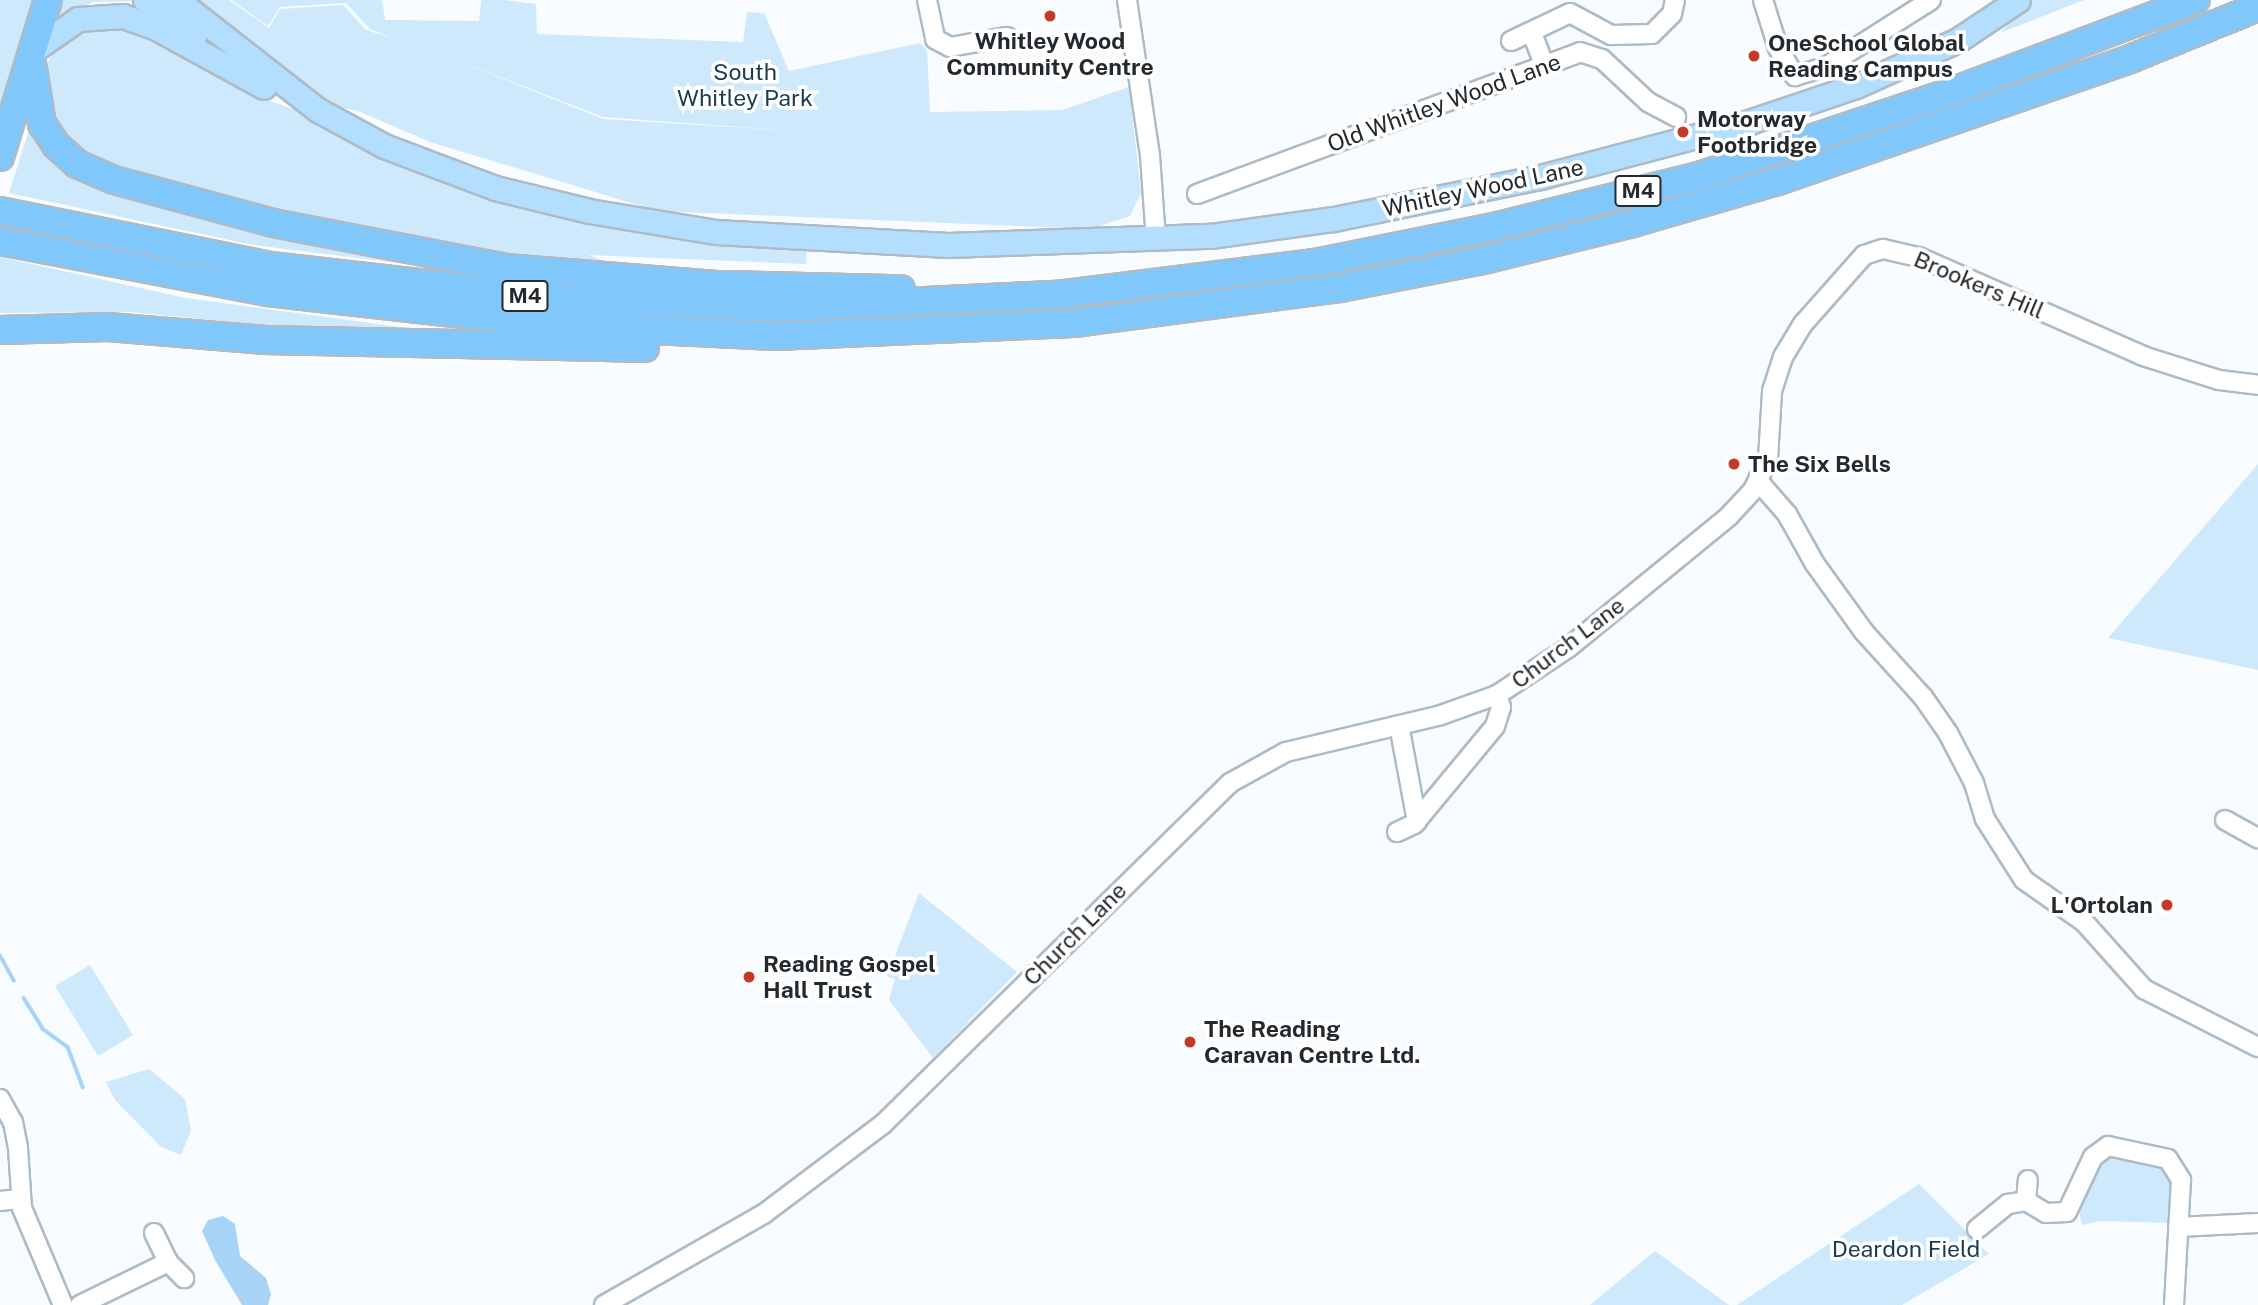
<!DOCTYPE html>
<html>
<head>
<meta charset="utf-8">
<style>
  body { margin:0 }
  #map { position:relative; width:2258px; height:1305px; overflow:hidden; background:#f9fcfe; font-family:"Public Sans",sans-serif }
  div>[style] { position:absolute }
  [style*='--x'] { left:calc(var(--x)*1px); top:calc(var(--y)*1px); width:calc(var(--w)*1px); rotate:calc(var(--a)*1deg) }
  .green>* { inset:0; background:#cee8fc }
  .water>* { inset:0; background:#a7d4f6 }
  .stream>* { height:3.5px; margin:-1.75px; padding:0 1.75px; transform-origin:1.75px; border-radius:1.75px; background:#a7d4f6 }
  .roads { filter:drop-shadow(2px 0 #adbbc6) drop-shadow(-2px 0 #adbbc6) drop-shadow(0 2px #adbbc6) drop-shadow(0 -2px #adbbc6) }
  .minor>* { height:18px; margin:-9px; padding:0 9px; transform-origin:9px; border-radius:9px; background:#fff }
  .major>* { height:23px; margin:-11.5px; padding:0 11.5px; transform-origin:11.5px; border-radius:11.5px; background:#b3defd }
  .highway>* { height:26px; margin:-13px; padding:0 13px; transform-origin:13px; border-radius:13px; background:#80c8fc }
  .dots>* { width:19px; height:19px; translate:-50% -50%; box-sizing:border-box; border:4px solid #fff; border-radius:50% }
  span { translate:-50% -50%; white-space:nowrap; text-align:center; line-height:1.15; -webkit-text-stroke:7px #fff; paint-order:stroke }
  .shield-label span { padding:2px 5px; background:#fff; border:2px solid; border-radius:5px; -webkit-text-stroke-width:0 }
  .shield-label { font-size:21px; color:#24292d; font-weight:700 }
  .poi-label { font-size:23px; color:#24292d; font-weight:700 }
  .left { translate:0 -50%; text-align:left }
  .right { translate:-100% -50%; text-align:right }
  .park-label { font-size:23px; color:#1a3c53 }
  .street-label { font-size:23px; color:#24292d }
</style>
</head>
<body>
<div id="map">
  <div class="green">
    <div style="clip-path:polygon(0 0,33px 0,0 112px)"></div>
    <div style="clip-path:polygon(61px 0,132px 0,134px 1px,94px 2px,58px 15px)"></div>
    <div style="clip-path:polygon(evenodd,185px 0,229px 0,269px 28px,280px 9px,343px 5px,366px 30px,392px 38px,370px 29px,346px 3px,280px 7px,268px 26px,231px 0,382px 0,385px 20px,479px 21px,481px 0,505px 0,536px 4px,537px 34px,743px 42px,747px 12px,764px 13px,789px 71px,920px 43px,927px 50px,930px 112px,1062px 110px,1129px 87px,1141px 193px,1130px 216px,1090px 229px,658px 211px,430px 142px,358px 111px,325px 104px,185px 0,438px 53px,603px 117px,810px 132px,603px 119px,438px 53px)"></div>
    <div style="clip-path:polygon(2033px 0,2084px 0,2000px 33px)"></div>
    <div style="clip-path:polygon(120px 26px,255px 96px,305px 113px,463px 189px,540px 210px,643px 230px,807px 249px,806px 264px,589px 255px,621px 268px,498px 257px,356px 232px,85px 160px,52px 124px,44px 79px,48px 62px,61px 42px,80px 31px)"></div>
    <div style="clip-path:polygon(30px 127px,51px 156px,487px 274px,253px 245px,9px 193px)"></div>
    <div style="clip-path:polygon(0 257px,186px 298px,465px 336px,300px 329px,130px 312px,0 313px)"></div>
    <div style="clip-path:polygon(2258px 464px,2258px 670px,2108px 638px)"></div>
    <div style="clip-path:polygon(919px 893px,1017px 972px,933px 1058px,889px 1000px,895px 979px,887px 977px)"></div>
    <div style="clip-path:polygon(90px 965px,133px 1035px,98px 1056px,55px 986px)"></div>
    <div style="clip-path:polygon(149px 1069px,185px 1099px,191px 1131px,181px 1155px,161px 1147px,115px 1100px,106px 1082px)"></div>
    <div style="clip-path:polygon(2118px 1154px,2159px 1163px,2173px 1180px,2171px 1223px,2100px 1221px,2082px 1225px,2079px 1212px,2095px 1168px,2106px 1156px)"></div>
    <div style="clip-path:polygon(1919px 1184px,1989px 1254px,1902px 1305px,1737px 1305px)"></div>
    <div style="clip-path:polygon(1655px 1251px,1729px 1305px,1590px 1305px)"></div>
  </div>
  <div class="water">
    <div style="clip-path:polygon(223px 1216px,235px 1224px,240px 1256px,266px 1278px,271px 1294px,268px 1305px,242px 1305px,215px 1260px,202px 1231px,208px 1220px)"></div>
  </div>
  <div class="stream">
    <div style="--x:0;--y:955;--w:29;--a:61"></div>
    <div style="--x:24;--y:998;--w:36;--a:58"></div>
    <div style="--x:43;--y:1029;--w:31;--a:36"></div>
    <div style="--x:68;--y:1047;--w:43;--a:69.4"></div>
  </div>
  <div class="roads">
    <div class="minor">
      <div style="--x:927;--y:0;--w:40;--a:78"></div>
      <div style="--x:935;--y:39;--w:17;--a:28"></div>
      <div style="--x:950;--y:47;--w:58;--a:-10"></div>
      <div style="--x:1127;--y:0;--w:158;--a:81.6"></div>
      <div style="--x:1150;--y:156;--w:83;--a:85.9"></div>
      <div style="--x:1763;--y:0;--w:50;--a:72.6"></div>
      <div style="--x:1778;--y:48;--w:33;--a:59"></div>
      <div style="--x:1795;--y:76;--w:34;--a:-17"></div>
      <div style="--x:1827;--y:66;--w:123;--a:-32.4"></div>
      <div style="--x:1570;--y:13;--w:47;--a:28.2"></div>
      <div style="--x:1611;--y:35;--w:41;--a:-1.4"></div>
      <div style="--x:1652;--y:34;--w:28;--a:-45"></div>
      <div style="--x:1672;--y:14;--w:14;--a:-78"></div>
      <div style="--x:1532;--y:33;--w:34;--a:69"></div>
      <div style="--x:1511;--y:41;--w:65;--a:-25.4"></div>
      <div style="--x:1197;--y:194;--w:408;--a:-20.3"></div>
      <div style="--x:1580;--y:52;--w:23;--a:18"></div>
      <div style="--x:1602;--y:59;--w:63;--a:43.1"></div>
      <div style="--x:1648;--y:102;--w:32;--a:28"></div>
      <div style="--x:1759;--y:482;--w:43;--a:48.8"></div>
      <div style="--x:1787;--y:514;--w:57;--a:60.8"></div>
      <div style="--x:1815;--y:564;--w:84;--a:54.2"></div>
      <div style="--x:1864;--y:632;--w:88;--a:47.8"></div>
      <div style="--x:1923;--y:697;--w:44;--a:55.2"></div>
      <div style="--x:1948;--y:733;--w:56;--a:62.5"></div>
      <div style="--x:1974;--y:783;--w:38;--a:73"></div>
      <div style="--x:1985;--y:819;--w:72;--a:57.4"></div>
      <div style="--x:2024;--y:880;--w:73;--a:35"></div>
      <div style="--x:2084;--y:922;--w:90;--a:48.2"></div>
      <div style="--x:2144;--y:989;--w:128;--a:27"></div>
      <div style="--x:1399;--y:725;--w:98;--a:79.4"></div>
      <div style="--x:2225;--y:820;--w:38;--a:29"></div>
      <div style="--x:1397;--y:832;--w:19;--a:-25"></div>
      <div style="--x:1414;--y:824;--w:127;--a:-50.4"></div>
      <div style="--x:1495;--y:726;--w:20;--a:-72"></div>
      <div style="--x:1501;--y:707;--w:13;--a:-108"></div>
      <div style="--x:0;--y:1099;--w:26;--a:61"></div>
      <div style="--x:13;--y:1122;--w:26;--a:79"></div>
      <div style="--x:18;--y:1148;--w:60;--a:86.2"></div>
      <div style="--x:22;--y:1208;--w:105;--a:67.1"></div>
      <div style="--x:0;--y:1201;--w:20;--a:-6"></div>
      <div style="--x:2026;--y:1201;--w:23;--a:31"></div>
      <div style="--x:2046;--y:1213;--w:21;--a:-3"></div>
      <div style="--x:2067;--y:1212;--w:61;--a:-64.7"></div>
      <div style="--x:2093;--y:1157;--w:19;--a:-36"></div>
      <div style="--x:2108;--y:1146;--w:61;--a:12.2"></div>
      <div style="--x:2168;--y:1159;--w:25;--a:58"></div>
      <div style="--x:2181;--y:1180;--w:125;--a:93.2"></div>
      <div style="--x:2178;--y:1227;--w:80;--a:-2.9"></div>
      <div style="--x:1977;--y:1229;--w:40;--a:-39"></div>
      <div style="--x:2008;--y:1204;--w:18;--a:-9"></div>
      <div style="--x:2026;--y:1201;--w:21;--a:-85"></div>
      <div style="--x:154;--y:1233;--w:32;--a:64"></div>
      <div style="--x:168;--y:1262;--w:23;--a:45"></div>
      <div style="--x:80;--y:1305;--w:98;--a:-26"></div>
      <div style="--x:604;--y:1305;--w:185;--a:-29.7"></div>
      <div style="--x:765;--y:1213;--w:148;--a:-37"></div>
      <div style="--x:883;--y:1124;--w:487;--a:-44.5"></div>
      <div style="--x:1230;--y:783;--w:64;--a:-29"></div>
      <div style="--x:1286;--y:752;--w:159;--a:-13.4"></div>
      <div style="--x:1441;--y:715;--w:59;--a:-19.7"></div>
      <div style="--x:1497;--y:695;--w:85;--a:-33.5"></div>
      <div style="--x:1568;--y:648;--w:208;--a:-39.3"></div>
      <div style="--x:1729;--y:516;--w:35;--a:-47"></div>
      <div style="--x:1753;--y:490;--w:34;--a:-64"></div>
      <div style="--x:1768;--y:459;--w:68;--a:-86.6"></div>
      <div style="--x:1772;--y:391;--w:36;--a:-72"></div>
      <div style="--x:1783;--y:357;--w:39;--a:-59"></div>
      <div style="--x:1803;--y:324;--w:92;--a:-48.5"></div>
      <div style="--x:1864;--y:255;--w:20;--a:-18"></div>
      <div style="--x:1883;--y:249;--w:37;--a:13"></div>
      <div style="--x:1919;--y:257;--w:245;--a:23.8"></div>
      <div style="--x:2143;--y:356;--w:80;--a:17.5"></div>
      <div style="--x:2219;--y:380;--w:39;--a:7"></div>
    </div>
    <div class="major">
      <div style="--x:145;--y:0;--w:61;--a:36.3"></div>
      <div style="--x:177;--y:0;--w:179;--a:38"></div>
      <div style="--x:318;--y:110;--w:75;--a:28.6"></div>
      <div style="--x:384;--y:146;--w:119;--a:20.7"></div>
      <div style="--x:495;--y:188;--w:97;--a:13.7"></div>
      <div style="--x:589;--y:211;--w:129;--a:9.4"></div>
      <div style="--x:716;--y:232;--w:232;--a:3.2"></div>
      <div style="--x:948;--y:245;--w:263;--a:-2"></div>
      <div style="--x:1211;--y:236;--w:124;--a:-7.9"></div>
      <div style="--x:1334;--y:219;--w:210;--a:-11.5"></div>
      <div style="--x:1540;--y:177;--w:216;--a:-14.7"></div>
      <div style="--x:1749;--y:122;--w:113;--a:-18.6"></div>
      <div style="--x:1856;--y:86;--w:112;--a:-24.3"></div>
      <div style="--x:1958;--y:40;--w:72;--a:-33.7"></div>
      <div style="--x:32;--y:51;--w:56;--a:-34.8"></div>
      <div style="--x:78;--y:19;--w:45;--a:-3.8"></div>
      <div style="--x:123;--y:16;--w:33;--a:20"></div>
      <div style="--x:154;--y:27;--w:125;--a:28.6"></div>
    </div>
    <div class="highway">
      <div style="--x:31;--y:57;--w:68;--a:80.7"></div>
      <div style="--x:42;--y:124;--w:25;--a:56"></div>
      <div style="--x:56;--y:145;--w:28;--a:42"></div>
      <div style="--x:77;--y:164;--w:40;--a:23.4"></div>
      <div style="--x:114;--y:180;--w:165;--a:15.1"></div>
      <div style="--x:273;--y:223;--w:237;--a:10.9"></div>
      <div style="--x:506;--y:268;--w:214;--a:4.6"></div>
      <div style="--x:719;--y:285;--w:182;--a:1.3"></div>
      <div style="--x:0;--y:157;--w:164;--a:-73"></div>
      <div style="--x:0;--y:211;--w:276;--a:11.5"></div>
      <div style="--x:270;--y:266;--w:302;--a:6.5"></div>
      <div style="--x:570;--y:300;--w:208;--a:2.2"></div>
      <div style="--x:778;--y:308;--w:279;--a:-2.7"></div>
      <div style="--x:1057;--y:295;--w:260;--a:-7.1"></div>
      <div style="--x:1315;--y:263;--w:183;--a:-11.4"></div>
      <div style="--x:1494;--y:227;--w:214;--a:-14"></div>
      <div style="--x:1702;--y:175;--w:251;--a:-18.4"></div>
      <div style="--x:1940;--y:96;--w:273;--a:-20.6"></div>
      <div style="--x:0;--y:241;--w:272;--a:10.8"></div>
      <div style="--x:267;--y:292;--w:307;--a:6.4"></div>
      <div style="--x:572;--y:326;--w:204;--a:2.8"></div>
      <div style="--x:776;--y:336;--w:298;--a:-2.5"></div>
      <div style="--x:1074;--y:323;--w:268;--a:-7.5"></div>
      <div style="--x:1340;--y:288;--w:151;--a:-11.1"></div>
      <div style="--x:1488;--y:259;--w:149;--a:-13.9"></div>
      <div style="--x:1633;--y:223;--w:151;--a:-16.2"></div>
      <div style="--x:1778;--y:181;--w:373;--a:-19.1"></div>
      <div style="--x:2130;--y:59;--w:138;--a:-22.1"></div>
      <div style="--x:0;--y:330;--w:108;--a:-1.6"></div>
      <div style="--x:108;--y:327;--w:158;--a:4.7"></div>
      <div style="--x:265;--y:340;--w:380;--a:1.2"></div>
    </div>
  </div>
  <div class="dots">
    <div style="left:1050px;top:16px;background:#c63926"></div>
    <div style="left:1754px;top:56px;background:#c63926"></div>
    <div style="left:1683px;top:132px;background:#c63926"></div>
    <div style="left:1734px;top:464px;background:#c63926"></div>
    <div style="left:2167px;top:905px;background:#c63926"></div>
    <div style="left:749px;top:977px;background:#c63926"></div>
    <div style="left:1190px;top:1042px;background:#c63926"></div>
  </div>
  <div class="shield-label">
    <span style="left:1638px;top:191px">M4</span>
    <span style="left:525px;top:296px">M4</span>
  </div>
  <div class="poi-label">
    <span style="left:1050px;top:54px">Whitley Wood<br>Community Centre</span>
    <span class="left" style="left:1768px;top:56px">OneSchool Global<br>Reading Campus</span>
    <span class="left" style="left:1697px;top:132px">Motorway<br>Footbridge</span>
    <span class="left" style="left:1748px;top:464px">The Six Bells</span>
    <span class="right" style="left:2153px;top:905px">L'Ortolan</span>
    <span class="left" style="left:763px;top:977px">Reading Gospel<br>Hall Trust</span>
    <span class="left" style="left:1204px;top:1042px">The Reading<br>Caravan Centre Ltd.</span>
  </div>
  <div class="park-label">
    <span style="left:745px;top:85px">South<br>Whitley Park</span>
    <span style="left:1906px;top:1249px">Deardon Field</span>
  </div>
  <div class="street-label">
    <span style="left:1444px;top:103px;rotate:-20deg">Old Whitley Wood Lane</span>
    <span style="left:1483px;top:188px;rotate:-12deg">Whitley Wood Lane</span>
    <span style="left:1979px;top:285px;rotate:23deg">Brookers Hill</span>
    <span style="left:1568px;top:643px;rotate:-37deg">Church Lane</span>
    <span style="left:1075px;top:934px;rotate:-45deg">Church Lane</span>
  </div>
</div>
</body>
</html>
